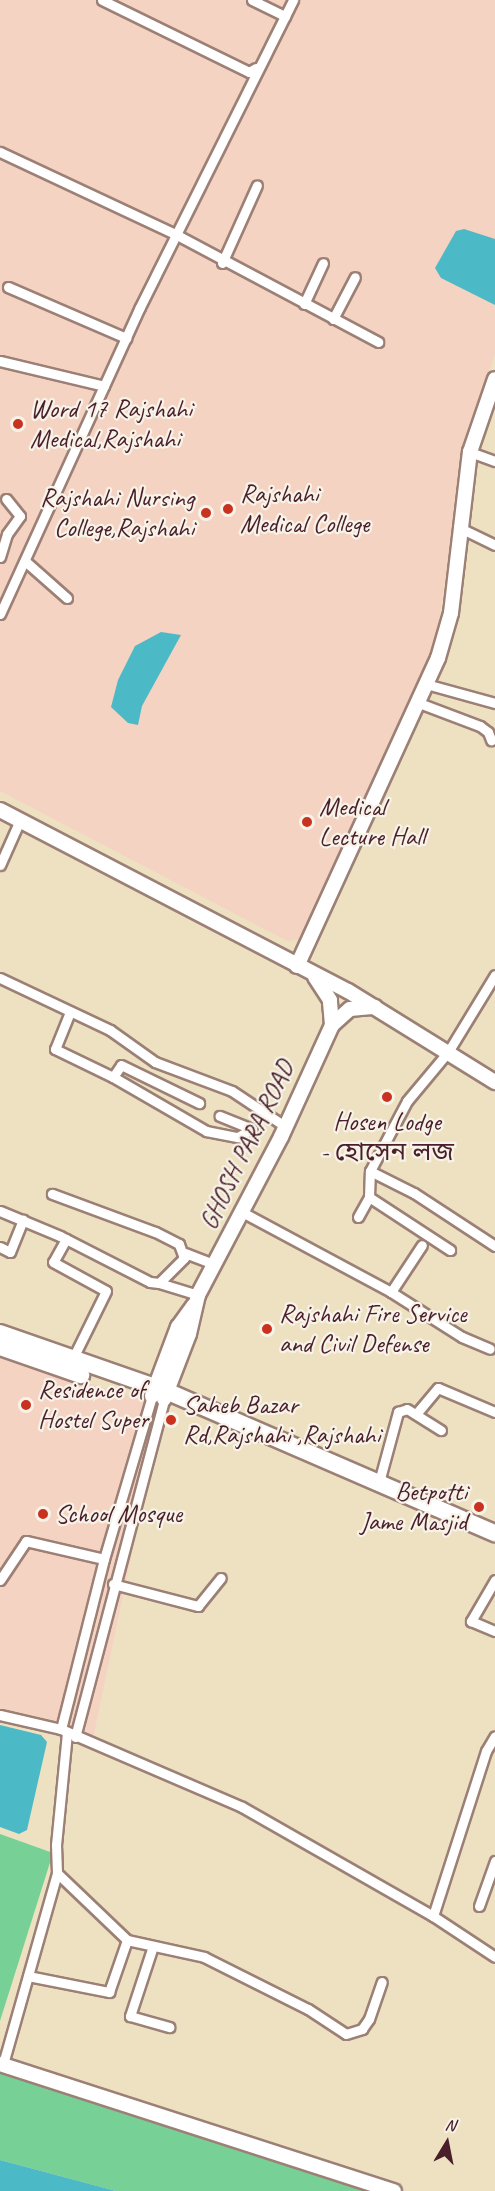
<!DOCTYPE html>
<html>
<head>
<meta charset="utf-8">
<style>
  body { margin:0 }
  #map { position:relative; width:495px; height:2191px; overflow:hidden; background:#ede1c2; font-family:Caveat,"Noto Sans Bengali",sans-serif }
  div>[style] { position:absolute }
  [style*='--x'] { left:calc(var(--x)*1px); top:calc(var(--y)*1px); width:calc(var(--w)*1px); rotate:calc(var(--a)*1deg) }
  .built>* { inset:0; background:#f5d3c2 }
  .green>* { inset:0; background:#77d096 }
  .water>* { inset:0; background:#4cb9c6 }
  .roads { filter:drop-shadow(2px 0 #9c8076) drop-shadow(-2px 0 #9c8076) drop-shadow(0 2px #9c8076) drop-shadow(0 -2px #9c8076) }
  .street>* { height:9px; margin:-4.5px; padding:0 4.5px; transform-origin:4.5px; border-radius:4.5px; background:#fff }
  .secondary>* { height:14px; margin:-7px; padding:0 7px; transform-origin:7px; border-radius:7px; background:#fff }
  .highway>* { height:16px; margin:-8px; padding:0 8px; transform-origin:8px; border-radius:8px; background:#fff }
  .dots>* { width:16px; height:16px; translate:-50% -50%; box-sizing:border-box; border:3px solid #f7f3e8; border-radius:50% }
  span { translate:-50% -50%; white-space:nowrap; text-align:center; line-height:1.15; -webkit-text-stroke:4.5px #f7f3e8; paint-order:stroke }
  .poi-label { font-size:26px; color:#4a1f2b }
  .left { translate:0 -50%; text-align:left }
  .right { translate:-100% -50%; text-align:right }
  .street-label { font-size:26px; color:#4a1f2b }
  .north { position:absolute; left:417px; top:2113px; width:60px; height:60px; -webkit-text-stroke:4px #f7f3e8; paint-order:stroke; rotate:10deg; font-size:16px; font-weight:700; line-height:24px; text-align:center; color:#4a1f2b }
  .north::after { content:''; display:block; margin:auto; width:21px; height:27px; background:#4a1f2b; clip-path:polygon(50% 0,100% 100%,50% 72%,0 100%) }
</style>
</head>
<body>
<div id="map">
  <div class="built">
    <div style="clip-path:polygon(0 0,495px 0,495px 354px,464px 443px,437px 637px,377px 785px,302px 939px,287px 941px,0 791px)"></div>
    <div style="clip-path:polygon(0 1356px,163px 1406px,92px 1743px,0 1714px)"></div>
  </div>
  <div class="green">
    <div style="clip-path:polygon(0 1834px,53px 1853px,0 2021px)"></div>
    <div style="clip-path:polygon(0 2072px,6px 2073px,366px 2183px,362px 2191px,116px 2191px,0 2160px)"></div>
  </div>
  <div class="water">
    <div style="clip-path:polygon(464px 229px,495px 239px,495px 305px,441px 278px,435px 268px,456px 231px)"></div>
    <div style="clip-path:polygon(161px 632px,181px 635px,142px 706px,138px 725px,128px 723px,111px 707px,118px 680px,135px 646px)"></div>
    <div style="clip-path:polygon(0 1725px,41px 1735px,47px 1742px,27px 1830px,19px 1834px,0 1827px)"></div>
    <div style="clip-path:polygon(0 2160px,116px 2191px,0 2191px)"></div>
  </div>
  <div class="roads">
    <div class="street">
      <div style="--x:102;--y:0;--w:164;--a:26.1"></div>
      <div style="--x:249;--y:72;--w:8;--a:-30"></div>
      <div style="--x:252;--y:0;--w:37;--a:26"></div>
      <div style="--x:0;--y:152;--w:195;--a:25.1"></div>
      <div style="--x:177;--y:235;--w:228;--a:28"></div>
      <div style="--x:222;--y:263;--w:85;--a:-65.8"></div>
      <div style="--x:8;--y:287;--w:129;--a:23.4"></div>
      <div style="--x:304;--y:304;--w:45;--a:-65.1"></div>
      <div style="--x:333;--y:319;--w:47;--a:-62.4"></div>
      <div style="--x:0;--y:361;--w:107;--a:13.5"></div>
      <div style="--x:470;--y:452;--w:27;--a:20"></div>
      <div style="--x:458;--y:527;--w:41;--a:25.9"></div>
      <div style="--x:0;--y:557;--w:24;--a:-73"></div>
      <div style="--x:7;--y:534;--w:22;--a:-54"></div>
      <div style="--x:20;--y:516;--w:22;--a:-129"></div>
      <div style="--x:25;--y:561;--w:56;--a:41.4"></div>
      <div style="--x:0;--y:614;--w:337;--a:-65.5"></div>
      <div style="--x:140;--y:307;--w:343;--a:-63.5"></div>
      <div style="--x:426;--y:684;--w:72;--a:15.4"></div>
      <div style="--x:419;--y:703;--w:65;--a:20.7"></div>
      <div style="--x:480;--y:726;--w:10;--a:37"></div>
      <div style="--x:488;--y:732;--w:9;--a:69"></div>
      <div style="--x:0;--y:865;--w:49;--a:-66"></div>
      <div style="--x:0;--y:978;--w:122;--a:25.3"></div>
      <div style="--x:110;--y:1030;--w:55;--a:35.4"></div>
      <div style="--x:155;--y:1062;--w:82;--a:20.6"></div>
      <div style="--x:232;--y:1091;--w:65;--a:33.7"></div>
      <div style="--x:70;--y:1012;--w:40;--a:112"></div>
      <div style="--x:55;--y:1049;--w:64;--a:25.8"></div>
      <div style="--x:113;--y:1077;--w:108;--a:30.1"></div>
      <div style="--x:206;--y:1131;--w:33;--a:11"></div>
      <div style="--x:238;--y:1137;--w:16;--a:-30"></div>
      <div style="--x:252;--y:1129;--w:35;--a:-158"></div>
      <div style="--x:113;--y:1077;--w:14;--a:-56"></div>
      <div style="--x:121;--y:1065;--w:87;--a:26"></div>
      <div style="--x:370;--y:1171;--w:49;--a:26.6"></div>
      <div style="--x:414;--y:1193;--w:97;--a:33.2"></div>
      <div style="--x:369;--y:1197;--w:97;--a:33.2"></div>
      <div style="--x:0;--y:1211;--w:65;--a:22.6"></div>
      <div style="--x:60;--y:1236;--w:101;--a:27.1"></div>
      <div style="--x:150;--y:1282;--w:9;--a:6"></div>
      <div style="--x:159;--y:1283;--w:35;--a:-45"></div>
      <div style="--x:184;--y:1258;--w:15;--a:-110"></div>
      <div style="--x:179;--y:1244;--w:27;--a:-153"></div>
      <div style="--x:155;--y:1232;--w:110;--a:-159.7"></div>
      <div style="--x:242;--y:1212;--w:169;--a:28.2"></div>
      <div style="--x:391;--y:1292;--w:84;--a:32.4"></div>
      <div style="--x:462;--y:1337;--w:30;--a:23"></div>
      <div style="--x:358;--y:1217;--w:23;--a:-61"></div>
      <div style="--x:369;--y:1197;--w:26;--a:-88"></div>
      <div style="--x:370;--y:1171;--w:79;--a:-62.1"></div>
      <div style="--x:407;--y:1101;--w:64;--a:-50.1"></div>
      <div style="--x:448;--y:1052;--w:90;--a:-58.6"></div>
      <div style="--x:66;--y:1239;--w:26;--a:119"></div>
      <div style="--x:53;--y:1262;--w:60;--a:28.7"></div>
      <div style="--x:106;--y:1291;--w:77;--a:116.2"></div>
      <div style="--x:0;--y:1247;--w:11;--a:27"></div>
      <div style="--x:10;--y:1252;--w:35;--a:-68"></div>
      <div style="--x:185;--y:1253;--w:31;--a:21"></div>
      <div style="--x:159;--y:1283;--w:41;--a:17.1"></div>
      <div style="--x:391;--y:1292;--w:56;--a:-56.6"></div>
      <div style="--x:416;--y:1414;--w:34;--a:-50"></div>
      <div style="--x:438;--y:1388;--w:62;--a:22.8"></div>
      <div style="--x:379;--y:1482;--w:73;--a:-74.8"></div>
      <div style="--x:398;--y:1412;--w:9;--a:-18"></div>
      <div style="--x:407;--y:1409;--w:40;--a:32"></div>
      <div style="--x:0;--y:1580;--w:47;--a:-56.3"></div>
      <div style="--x:26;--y:1541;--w:80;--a:13"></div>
      <div style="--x:495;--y:1580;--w:48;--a:120.3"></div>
      <div style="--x:471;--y:1621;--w:26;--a:23"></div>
      <div style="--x:113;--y:1584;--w:88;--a:14.5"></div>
      <div style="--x:198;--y:1606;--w:36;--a:-51"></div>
      <div style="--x:0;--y:1715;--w:63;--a:12.9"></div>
      <div style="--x:61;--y:1729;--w:197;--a:23.3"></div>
      <div style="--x:242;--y:1807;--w:220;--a:29.7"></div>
      <div style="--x:433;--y:1916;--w:74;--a:33.5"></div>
      <div style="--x:61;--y:1729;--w:175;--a:-75.8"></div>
      <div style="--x:104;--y:1559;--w:170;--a:-73.6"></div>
      <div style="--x:75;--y:1737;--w:350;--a:-75.2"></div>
      <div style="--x:57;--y:1873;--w:97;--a:43.7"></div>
      <div style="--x:127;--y:1940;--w:79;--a:12.4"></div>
      <div style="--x:204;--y:1957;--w:116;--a:26.6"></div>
      <div style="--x:308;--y:2009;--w:45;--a:33.3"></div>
      <div style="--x:346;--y:2034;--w:17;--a:-17"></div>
      <div style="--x:362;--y:2029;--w:12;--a:-55"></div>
      <div style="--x:369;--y:2019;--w:39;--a:-71"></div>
      <div style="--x:479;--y:1906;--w:48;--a:-70.4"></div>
      <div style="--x:433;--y:1916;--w:173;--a:-72.2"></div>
      <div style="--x:486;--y:1751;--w:17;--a:-59"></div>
      <div style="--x:153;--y:1946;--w:74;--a:108.2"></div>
      <div style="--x:130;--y:2016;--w:41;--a:15.8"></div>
      <div style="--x:28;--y:1976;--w:83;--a:11.2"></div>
      <div style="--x:109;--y:1992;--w:55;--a:-70.9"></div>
      <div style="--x:3;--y:2064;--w:198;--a:-74.2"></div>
      <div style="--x:57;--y:1873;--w:28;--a:-92"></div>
      <div style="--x:56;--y:1845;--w:113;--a:-84.4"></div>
    </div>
    <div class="secondary">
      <div style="--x:0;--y:810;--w:392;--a:27.5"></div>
      <div style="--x:348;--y:991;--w:173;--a:31.8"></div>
      <div style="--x:297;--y:966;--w:339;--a:-65.4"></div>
      <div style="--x:438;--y:658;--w:47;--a:-73.9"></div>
      <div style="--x:451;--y:613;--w:162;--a:-83.3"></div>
      <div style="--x:470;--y:452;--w:77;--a:-71.1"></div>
      <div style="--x:332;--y:1025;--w:24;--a:-42"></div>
      <div style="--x:350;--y:1009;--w:25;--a:-5"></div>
      <div style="--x:152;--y:1396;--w:74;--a:-69.4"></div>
      <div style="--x:178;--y:1327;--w:27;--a:-54"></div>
      <div style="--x:164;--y:1399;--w:70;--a:-69"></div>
      <div style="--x:189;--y:1334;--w:40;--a:-77"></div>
      <div style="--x:198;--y:1295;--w:178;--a:-62.3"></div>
      <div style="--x:281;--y:1137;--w:123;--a:-65.5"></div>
      <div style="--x:332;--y:1025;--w:25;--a:-95"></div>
      <div style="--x:330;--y:1000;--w:27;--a:-123"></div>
      <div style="--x:0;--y:2064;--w:414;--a:17.9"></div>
    </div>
    <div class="highway">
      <div style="--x:0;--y:1333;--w:174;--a:19.2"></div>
      <div style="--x:164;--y:1390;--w:361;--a:23.4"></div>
      <div style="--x:0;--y:1347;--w:86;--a:19.1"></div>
    </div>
  </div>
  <div class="dots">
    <div style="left:18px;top:424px;background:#c8321e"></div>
    <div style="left:228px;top:509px;background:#c8321e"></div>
    <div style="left:206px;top:513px;background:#c8321e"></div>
    <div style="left:307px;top:822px;background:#c8321e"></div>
    <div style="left:387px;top:1097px;background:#c8321e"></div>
    <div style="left:267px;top:1329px;background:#c8321e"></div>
    <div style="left:26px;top:1405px;background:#c8321e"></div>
    <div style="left:171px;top:1420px;background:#c8321e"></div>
    <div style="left:479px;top:1507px;background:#c8321e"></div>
    <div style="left:43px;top:1514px;background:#c8321e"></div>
  </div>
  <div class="poi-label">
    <span class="left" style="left:30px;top:424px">Word 17 Rajshahi<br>Medical,Rajshahi</span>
    <span class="left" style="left:240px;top:509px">Rajshahi<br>Medical College</span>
    <span class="right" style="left:194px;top:513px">Rajshahi Nursing<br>College,Rajshahi</span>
    <span class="left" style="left:319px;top:822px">Medical<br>Lecture Hall</span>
    <span style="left:387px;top:1137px">Hosen Lodge<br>- হোসেন লজ</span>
    <span class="left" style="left:279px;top:1329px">Rajshahi Fire Service<br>and Civil Defense</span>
    <span class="left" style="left:38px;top:1405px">Residence of<br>Hostel Super</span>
    <span class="left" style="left:183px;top:1420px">Saheb Bazar<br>Rd,Rajshahi ,Rajshahi</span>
    <span class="right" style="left:467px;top:1507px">Betpotti<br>Jame Masjid</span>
    <span class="left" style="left:55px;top:1514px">School Mosque</span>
  </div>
  <div class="street-label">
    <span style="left:247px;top:1145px;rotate:-64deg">GHOSH PARA ROAD</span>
  </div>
  <div class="north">N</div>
</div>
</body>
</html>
